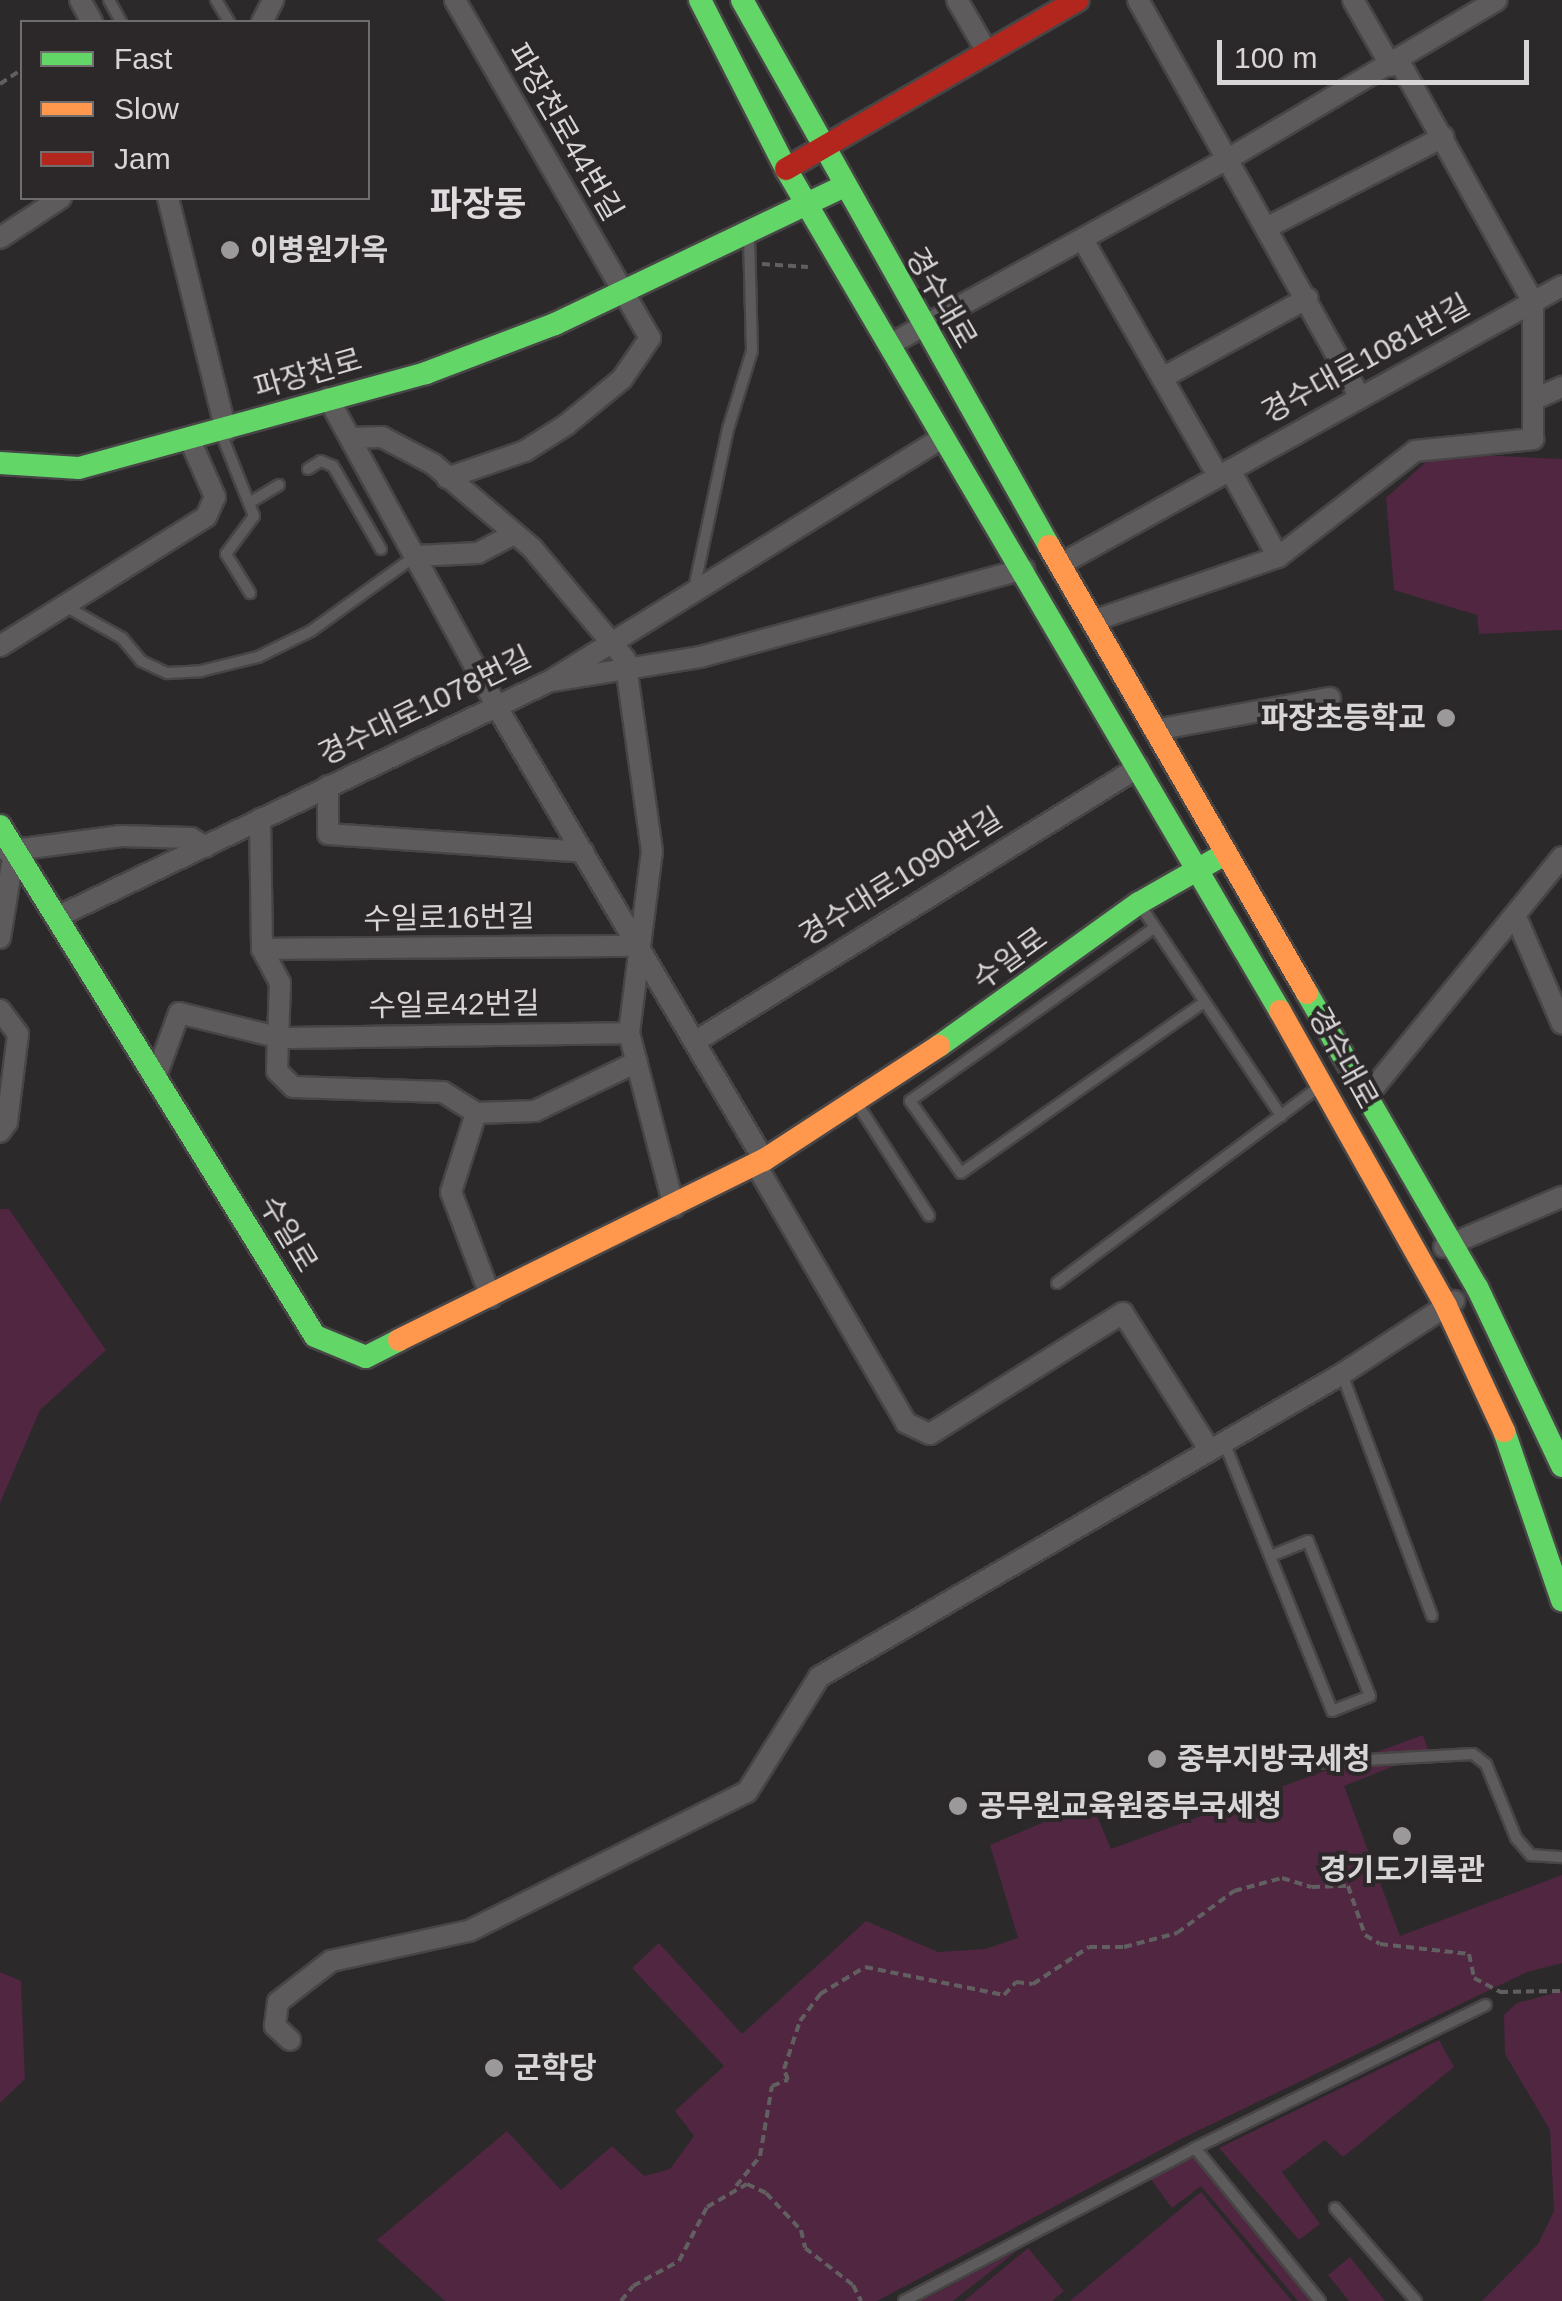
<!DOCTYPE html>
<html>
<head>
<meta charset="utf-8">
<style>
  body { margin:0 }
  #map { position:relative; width:1562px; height:2301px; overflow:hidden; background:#2b292a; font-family:Arial,"Noto Sans KR",sans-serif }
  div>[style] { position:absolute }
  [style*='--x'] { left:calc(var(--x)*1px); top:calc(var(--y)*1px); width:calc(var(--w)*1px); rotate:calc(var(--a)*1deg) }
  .green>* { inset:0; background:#502641 }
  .path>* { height:4px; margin-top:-2px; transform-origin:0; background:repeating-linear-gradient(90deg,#615f60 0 8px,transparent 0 13px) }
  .roads { filter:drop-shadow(2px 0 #474546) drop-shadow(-2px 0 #474546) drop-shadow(0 2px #474546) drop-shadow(0 -2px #474546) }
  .lane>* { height:10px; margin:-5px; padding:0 5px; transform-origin:5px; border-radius:5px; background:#5d5b5c }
  .street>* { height:20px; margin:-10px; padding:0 10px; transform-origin:10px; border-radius:10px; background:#5d5b5c }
  .fast>* { height:22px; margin:-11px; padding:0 11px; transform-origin:11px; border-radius:11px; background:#63d668 }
  .slow>* { height:22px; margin:-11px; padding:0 11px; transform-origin:11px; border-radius:11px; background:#ff974d }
  .jam>* { height:22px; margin:-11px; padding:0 11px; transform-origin:11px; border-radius:11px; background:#b3261e }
  .dots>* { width:28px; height:28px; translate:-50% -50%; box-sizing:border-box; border:5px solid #2c282a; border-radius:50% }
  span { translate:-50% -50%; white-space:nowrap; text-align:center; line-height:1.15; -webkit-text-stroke:8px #2c282a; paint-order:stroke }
  .street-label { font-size:30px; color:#d7d5d6 }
  .poi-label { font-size:30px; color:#d7d5d6; font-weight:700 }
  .left { translate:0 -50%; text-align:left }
  .right { translate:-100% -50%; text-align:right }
  .quarter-label { font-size:35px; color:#e0dbde; font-weight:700 }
  .legend { position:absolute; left:20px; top:20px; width:350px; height:180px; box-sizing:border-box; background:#2c282a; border:2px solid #706d6f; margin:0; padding:12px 18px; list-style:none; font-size:30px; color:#d7d5d6 }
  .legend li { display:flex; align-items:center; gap:20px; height:50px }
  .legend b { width:50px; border:2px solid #706d6f }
  .scale { position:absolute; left:1217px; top:40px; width:312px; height:45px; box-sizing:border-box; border:5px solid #d7d5d6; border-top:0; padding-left:12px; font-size:30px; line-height:35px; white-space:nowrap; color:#d7d5d6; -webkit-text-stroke:8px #2c282a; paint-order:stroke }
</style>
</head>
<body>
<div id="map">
  <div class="green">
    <div style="clip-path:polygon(1436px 453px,1562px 459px,1562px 630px,1479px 634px,1477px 615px,1394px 590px,1386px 498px)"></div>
    <div style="clip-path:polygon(0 1209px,9px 1209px,106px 1350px,40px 1410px,0 1503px)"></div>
    <div style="clip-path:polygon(1423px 1735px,1429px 1752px,1344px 1786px,1400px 1936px,1562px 1875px,1562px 1963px,1527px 1972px,1185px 2137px,877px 2301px,445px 2301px,377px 2240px,507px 2131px,561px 2190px,612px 2146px,644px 2176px,670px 2169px,694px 2136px,675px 2111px,724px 2066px,632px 1968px,659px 1943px,742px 2034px,866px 1921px,938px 1952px,985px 1949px,1018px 1938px,990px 1845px,1091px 1802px,1111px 1849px)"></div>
    <div style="clip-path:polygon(0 1972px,21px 1981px,25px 2079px,0 2103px)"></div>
    <div style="clip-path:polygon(1562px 1991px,1562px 2301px,1482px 2301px,1538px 2244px,1554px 2211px,1550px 2130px,1505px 2054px,1504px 2015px,1517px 2003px)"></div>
    <div style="clip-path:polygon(1439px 2040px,1454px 2067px,1343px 2157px,1325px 2140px,1282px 2172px,1320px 2224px,1299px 2240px,1219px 2148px)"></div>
    <div style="clip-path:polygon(1194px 2155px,1312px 2301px,1298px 2301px,1201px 2186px,1172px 2208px,1150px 2178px)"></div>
    <div style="clip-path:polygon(1201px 2192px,1292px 2301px,1070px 2301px)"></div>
    <div style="clip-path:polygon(1028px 2248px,1064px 2291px,1052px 2301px,964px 2301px)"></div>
    <div style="clip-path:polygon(1018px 2250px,953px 2301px,921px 2301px)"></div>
    <div style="clip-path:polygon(1350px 2257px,1385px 2301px,1349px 2301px,1328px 2275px)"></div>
  </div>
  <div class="path">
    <div style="--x:0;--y:84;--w:27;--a:-34"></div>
    <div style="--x:762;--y:264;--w:46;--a:3.7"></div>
    <div style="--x:736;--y:2186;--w:38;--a:-51"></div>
    <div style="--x:760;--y:2156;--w:71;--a:-80.3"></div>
    <div style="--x:772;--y:2086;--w:17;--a:-21"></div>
    <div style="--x:788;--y:2080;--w:12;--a:-110"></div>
    <div style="--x:784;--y:2069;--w:51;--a:-71.6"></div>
    <div style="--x:800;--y:2021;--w:34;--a:-53"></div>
    <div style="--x:820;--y:1994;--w:52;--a:-31"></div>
    <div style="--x:865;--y:1967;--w:142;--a:11.4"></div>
    <div style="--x:1004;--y:1995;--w:18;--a:-47"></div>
    <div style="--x:1016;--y:1982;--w:17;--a:7"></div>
    <div style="--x:1033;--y:1984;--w:67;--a:-33.5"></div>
    <div style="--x:1089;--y:1947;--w:35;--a:0"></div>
    <div style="--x:1124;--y:1947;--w:55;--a:-14.8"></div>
    <div style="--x:1177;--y:1933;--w:71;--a:-36.4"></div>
    <div style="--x:1234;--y:1891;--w:50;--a:-15.2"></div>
    <div style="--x:1282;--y:1878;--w:31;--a:17"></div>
    <div style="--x:1312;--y:1887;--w:36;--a:-2"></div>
    <div style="--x:1348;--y:1886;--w:52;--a:70.9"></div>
    <div style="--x:1365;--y:1935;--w:17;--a:31"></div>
    <div style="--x:1380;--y:1944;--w:90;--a:6.4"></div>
    <div style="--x:1469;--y:1954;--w:25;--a:78"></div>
    <div style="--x:1474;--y:1978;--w:30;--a:28"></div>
    <div style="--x:1500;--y:1992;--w:62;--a:-0.9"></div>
    <div style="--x:621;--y:2301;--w:19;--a:-51"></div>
    <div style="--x:633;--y:2286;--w:52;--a:-28.5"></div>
    <div style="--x:679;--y:2261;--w:61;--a:-62.6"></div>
    <div style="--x:707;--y:2207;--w:46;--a:-29.9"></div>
    <div style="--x:747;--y:2184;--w:21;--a:25"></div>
    <div style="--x:766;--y:2193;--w:51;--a:46.6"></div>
    <div style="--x:801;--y:2230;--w:18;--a:77"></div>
    <div style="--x:805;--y:2248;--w:61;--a:37.6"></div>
    <div style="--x:853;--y:2285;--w:18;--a:63"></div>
  </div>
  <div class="roads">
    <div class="lane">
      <div style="--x:109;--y:0;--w:25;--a:61"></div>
      <div style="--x:216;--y:0;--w:26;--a:59"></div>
      <div style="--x:221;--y:433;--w:89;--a:68.3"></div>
      <div style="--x:254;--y:516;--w:47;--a:126.4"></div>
      <div style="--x:226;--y:554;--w:46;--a:58.4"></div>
      <div style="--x:308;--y:469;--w:15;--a:-32"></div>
      <div style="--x:321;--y:461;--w:13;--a:23"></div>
      <div style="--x:333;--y:466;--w:96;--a:60"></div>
      <div style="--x:249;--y:503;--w:35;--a:-31"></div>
      <div style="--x:694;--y:589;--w:164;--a:-78"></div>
      <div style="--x:728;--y:429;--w:82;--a:-72.9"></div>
      <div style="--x:752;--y:351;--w:115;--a:-91.5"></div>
      <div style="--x:65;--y:606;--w:65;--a:29.3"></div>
      <div style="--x:122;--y:638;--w:30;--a:50"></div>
      <div style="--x:141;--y:661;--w:29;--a:25"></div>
      <div style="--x:167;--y:673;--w:34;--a:-3"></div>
      <div style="--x:201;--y:671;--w:59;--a:-13.8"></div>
      <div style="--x:258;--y:657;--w:59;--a:-26.1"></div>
      <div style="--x:311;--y:631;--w:127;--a:-35.7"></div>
      <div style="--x:1140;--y:905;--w:254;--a:56.2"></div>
      <div style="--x:1154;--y:928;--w:299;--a:144.7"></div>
      <div style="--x:910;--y:1101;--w:88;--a:54.7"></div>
      <div style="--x:961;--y:1173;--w:297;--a:-35.1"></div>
      <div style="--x:860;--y:1108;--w:128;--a:57.4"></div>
      <div style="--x:1057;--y:1283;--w:327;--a:-36.8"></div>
      <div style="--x:1342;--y:1374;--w:258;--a:69.6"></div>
      <div style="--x:1224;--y:1442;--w:290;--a:68.1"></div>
      <div style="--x:1332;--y:1711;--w:41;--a:-21.5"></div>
      <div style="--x:1370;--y:1696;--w:167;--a:-111.8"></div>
      <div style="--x:1308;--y:1541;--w:38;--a:158"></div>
      <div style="--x:1313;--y:1763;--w:160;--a:-3.2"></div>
      <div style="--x:1473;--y:1754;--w:16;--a:38"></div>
      <div style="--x:1486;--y:1764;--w:80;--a:67.9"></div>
      <div style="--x:1516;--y:1838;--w:23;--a:49"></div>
      <div style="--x:1531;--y:1855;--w:31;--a:4"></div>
      <div style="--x:1195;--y:2148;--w:324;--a:-26.2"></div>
      <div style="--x:1335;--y:2208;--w:123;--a:48.9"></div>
      <div style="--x:904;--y:2301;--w:329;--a:-27.7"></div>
      <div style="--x:1195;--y:2148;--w:198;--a:50.8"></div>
    </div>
    <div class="street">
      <div style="--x:80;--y:0;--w:25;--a:61"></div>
      <div style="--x:957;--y:0;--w:60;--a:60"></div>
      <div style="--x:1138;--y:0;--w:453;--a:60.8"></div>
      <div style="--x:1353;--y:0;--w:76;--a:60.1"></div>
      <div style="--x:262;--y:22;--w:25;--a:-63"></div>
      <div style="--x:168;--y:198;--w:240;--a:76"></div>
      <div style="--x:1270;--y:226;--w:195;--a:-27.2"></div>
      <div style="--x:0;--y:238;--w:73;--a:-33.3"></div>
      <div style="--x:1083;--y:240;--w:272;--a:60.2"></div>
      <div style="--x:889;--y:345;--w:387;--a:-28.8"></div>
      <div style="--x:1228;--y:159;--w:312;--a:-30.6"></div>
      <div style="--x:1162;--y:378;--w:166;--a:-28.7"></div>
      <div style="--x:328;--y:398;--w:354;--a:61.3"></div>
      <div style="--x:498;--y:709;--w:524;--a:59.47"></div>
      <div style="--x:1535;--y:399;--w:30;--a:-24"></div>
      <div style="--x:350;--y:438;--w:32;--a:-2"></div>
      <div style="--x:382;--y:437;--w:58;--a:27.9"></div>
      <div style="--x:433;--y:464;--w:130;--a:40.3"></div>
      <div style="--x:532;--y:548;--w:145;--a:50"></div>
      <div style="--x:625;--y:659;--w:194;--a:82"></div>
      <div style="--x:652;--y:851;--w:183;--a:97.2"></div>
      <div style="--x:629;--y:1033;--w:180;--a:75.5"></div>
      <div style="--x:1230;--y:470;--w:99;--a:61.1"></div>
      <div style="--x:447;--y:478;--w:83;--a:-19.1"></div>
      <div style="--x:525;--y:451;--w:49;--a:-32.4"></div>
      <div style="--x:566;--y:425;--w:72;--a:-39.4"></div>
      <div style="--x:622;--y:379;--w:50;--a:-55.7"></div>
      <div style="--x:650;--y:338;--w:390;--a:-120"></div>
      <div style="--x:415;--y:556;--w:63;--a:-2.7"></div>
      <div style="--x:478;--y:553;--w:36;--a:-28"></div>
      <div style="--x:1061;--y:564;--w:573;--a:-29.03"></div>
      <div style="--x:1093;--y:621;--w:196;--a:-19.1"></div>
      <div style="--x:1278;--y:557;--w:173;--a:-37.7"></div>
      <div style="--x:1415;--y:451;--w:119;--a:-5.8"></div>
      <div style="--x:1533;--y:439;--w:137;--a:-90"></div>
      <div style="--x:1533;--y:302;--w:276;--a:-119.1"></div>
      <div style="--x:0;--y:646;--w:243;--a:-32.1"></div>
      <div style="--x:206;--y:517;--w:22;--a:-66"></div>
      <div style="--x:215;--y:497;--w:62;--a:-113.7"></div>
      <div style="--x:552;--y:681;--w:150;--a:-9.2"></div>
      <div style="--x:700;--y:657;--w:336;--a:-15.2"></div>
      <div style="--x:1155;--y:730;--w:178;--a:-10.4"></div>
      <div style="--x:328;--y:786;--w:48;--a:90"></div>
      <div style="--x:328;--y:834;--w:256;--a:4"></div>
      <div style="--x:260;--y:819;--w:130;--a:89.1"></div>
      <div style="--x:262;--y:949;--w:38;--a:62"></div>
      <div style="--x:280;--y:983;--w:88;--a:92"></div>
      <div style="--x:277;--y:1071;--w:23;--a:45"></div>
      <div style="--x:293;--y:1087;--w:150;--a:1.9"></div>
      <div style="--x:443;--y:1092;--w:39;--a:32"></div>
      <div style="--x:476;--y:1113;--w:59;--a:-1.9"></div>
      <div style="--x:535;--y:1111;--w:113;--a:-25.7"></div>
      <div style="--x:7;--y:851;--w:115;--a:-7.5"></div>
      <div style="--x:121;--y:836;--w:70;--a:1.6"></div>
      <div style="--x:191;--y:838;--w:17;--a:31"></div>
      <div style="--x:57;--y:917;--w:547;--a:-25.58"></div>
      <div style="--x:550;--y:681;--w:463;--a:-31.8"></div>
      <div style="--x:1516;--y:917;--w:116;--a:66.7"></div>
      <div style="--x:0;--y:938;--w:87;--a:-80.8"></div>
      <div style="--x:262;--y:949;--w:374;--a:-0.5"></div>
      <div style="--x:0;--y:1010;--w:30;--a:53"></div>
      <div style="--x:18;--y:1034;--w:89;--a:97.1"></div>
      <div style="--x:7;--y:1122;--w:12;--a:125"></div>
      <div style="--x:696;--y:1041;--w:521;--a:-31.74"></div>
      <div style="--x:156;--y:1076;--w:67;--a:-69.9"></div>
      <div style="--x:179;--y:1013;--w:105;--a:13.8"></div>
      <div style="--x:281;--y:1038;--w:348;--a:-0.8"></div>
      <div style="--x:1367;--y:1096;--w:308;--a:-50.8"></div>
      <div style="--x:476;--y:1113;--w:83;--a:107.6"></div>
      <div style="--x:451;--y:1192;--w:113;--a:69.3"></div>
      <div style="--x:756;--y:1165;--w:298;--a:59.8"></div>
      <div style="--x:906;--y:1423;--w:26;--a:25"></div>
      <div style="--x:930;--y:1434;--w:228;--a:-32.1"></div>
      <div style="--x:1123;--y:1313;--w:161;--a:57.7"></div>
      <div style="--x:1444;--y:1247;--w:128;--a:-23"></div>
      <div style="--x:290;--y:2040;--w:21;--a:-137"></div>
      <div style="--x:275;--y:2026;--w:24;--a:-83"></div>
      <div style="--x:278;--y:2002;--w:67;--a:-37.7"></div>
      <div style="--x:331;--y:1961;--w:141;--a:-12.3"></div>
      <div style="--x:469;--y:1931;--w:311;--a:-26.6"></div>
      <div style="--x:747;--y:1792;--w:136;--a:-57.9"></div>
      <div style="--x:819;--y:1677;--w:604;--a:-30.09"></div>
      <div style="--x:1342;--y:1374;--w:134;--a:-33.1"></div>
    </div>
    <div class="fast">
      <div style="--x:700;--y:0;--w:190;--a:63"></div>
      <div style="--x:786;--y:169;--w:976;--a:59.6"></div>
      <div style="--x:742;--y:0;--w:626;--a:60.65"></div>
      <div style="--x:0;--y:463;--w:79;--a:3.6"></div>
      <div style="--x:79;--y:468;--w:360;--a:-15.3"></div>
      <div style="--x:426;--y:373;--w:138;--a:-20.8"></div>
      <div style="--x:555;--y:324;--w:320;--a:-25.5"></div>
      <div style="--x:0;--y:826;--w:599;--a:58.3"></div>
      <div style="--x:315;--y:1336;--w:55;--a:22.4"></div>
      <div style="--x:366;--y:1357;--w:37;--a:-27"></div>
      <div style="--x:1307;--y:993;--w:340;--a:60"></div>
      <div style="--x:1477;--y:1287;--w:198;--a:64.6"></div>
      <div style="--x:939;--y:1046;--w:246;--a:-35.6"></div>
      <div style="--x:1139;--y:903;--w:89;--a:-29.7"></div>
      <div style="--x:1504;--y:1431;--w:179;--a:71.1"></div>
    </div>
    <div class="slow">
      <div style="--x:1049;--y:546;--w:516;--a:60.01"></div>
      <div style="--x:1280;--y:1011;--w:338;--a:60.6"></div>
      <div style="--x:1446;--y:1306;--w:138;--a:65.1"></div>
      <div style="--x:399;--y:1340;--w:407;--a:-26.3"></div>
      <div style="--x:764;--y:1160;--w:209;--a:-33.1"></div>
    </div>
    <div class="jam">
      <div style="--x:786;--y:169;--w:337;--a:-30.1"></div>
    </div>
  </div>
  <div class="dots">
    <div style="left:230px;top:250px;background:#9b999a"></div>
    <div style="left:1446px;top:718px;background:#9b999a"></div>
    <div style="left:1157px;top:1759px;background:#9b999a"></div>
    <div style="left:958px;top:1806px;background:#9b999a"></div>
    <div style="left:1402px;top:1836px;background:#9b999a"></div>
    <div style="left:494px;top:2068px;background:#9b999a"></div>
  </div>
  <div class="street-label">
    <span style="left:565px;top:132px;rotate:60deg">파장천로44번길</span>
    <span style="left:941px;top:298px;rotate:60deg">경수대로</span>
    <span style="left:1366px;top:359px;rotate:-29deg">경수대로1081번길</span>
    <span style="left:308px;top:374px;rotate:-16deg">파장천로</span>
    <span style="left:425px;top:706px;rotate:-26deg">경수대로1078번길</span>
    <span style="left:901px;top:877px;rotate:-32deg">경수대로1090번길</span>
    <span style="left:449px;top:918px;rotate:-1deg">수일로16번길</span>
    <span style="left:1010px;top:959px;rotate:-36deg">수일로</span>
    <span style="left:454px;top:1005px;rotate:-1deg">수일로42번길</span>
    <span style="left:1343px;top:1058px;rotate:61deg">경수대로</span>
    <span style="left:288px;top:1234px;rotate:59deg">수일로</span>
  </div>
  <div class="poi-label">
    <span class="left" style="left:250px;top:250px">이병원가옥</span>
    <span class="right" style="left:1426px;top:718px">파장초등학교</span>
    <span class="left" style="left:1177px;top:1759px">중부지방국세청</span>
    <span class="left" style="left:978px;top:1806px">공무원교육원중부국세청</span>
    <span style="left:1402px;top:1870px">경기도기록관</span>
    <span class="left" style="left:514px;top:2068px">군학당</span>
  </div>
  <div class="quarter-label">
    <span style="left:478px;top:204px">파장동</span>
  </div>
  <ul class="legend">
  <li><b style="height:12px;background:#63d668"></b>Fast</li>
  <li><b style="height:12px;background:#ff974d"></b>Slow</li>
  <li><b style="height:12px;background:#b3261e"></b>Jam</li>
  </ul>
  <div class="scale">100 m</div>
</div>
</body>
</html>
